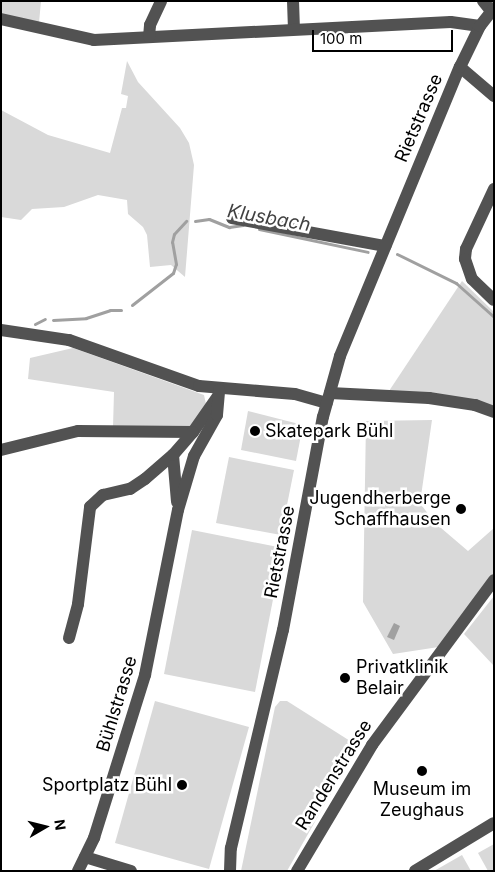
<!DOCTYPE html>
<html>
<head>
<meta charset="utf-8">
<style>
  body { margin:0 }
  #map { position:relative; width:495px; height:872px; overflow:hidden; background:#fff; font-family:Inter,sans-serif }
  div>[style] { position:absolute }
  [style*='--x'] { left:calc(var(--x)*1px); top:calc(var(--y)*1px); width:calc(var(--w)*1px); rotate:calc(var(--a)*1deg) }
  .green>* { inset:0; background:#d9d9d9 }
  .water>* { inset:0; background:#a0a0a0 }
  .stream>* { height:3px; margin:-1.5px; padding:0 1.5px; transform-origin:1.5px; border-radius:1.5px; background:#a0a0a0 }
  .minor>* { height:12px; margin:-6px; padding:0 6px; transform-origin:6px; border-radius:6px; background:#525252 }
  .dots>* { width:14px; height:14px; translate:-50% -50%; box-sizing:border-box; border:2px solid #fff; border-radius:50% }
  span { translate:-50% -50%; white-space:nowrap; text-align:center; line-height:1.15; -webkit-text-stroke:5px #fff; paint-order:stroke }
  .street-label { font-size:18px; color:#000 }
  .poi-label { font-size:18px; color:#000 }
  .left { translate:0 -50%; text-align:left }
  .right { translate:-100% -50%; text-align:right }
  .water-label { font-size:19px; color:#414141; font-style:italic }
  .frame { position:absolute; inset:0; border:2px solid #000; pointer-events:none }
  .north { position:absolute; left:20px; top:802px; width:50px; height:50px; -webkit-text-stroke:4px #fff; paint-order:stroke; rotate:82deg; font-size:14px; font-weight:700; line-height:20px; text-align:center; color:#000 }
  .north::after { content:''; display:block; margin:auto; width:18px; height:22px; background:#000; clip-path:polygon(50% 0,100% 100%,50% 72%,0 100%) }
  .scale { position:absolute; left:312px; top:30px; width:141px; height:22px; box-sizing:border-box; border:2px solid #000; border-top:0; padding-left:6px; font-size:15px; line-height:18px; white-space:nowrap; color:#000; -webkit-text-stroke:4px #fff; paint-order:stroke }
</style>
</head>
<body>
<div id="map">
  <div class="green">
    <div style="clip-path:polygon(1px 1px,41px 1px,39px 23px,1px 15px)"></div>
    <div style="clip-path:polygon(127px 61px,138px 82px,180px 128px,189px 143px,194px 165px,185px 277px,171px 265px,150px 267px,147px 235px,143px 227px,128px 214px,127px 200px,98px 195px,64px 207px,32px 209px,21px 220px,1px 217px,1px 110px,48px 135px,110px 153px,122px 108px,126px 108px,128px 96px,121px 94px)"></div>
    <div style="clip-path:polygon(462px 281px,494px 312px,494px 407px,389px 391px)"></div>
    <div style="clip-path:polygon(73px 348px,204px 395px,206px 404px,191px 426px,113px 427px,114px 392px,28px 379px,30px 358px)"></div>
    <div style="clip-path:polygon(248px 411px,303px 425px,296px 461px,241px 450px)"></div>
    <div style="clip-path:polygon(432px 420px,420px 503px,434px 522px,468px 551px,494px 528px,494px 580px,445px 646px,393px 654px,363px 602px,366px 421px)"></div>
    <div style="clip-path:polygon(229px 457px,294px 470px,281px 535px,216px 523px)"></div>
    <div style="clip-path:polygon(192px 530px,283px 548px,255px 692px,164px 674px)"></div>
    <div style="clip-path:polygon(494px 596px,494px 666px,464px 634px)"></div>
    <div style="clip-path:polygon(155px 701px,249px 727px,209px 869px,115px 843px)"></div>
    <div style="clip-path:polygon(280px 701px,287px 701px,358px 746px,287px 871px,241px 871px,275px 707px)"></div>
    <div style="clip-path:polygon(494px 844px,494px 871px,488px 871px,478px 853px)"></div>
    <div style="clip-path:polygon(462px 855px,471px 871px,434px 871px)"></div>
  </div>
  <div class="water">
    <div style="clip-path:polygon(394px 623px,400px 626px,394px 640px,387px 637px)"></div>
  </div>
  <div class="stream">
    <div style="--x:195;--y:221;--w:14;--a:-8"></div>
    <div style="--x:209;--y:219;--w:22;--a:22"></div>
    <div style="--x:229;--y:227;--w:14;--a:-8"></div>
    <div style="--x:259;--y:229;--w:111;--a:11.9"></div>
    <div style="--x:397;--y:254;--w:66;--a:26.2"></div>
    <div style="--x:456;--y:283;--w:51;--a:41.8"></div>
    <div style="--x:132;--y:305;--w:52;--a:-38"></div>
    <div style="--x:173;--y:273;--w:9;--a:-72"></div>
    <div style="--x:176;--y:264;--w:22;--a:-100"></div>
    <div style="--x:172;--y:242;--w:8;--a:-76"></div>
    <div style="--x:174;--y:234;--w:18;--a:-47"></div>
    <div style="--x:53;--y:320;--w:33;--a:-3"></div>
    <div style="--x:86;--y:318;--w:25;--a:-18"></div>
    <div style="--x:110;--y:310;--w:11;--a:0"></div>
    <div style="--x:35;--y:324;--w:11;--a:-27"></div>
  </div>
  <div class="minor">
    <div style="--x:293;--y:1;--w:28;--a:88"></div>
    <div style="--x:483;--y:1;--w:13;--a:51"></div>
    <div style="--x:1;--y:19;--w:95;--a:12.7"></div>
    <div style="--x:94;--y:40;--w:357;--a:-2.9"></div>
    <div style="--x:451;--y:22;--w:29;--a:8"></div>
    <div style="--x:149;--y:37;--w:12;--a:-85"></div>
    <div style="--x:150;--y:25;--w:26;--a:-65"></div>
    <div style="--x:460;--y:67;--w:45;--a:40.5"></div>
    <div style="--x:494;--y:189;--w:66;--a:115"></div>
    <div style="--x:466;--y:249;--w:10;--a:96"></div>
    <div style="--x:465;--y:259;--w:21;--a:71"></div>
    <div style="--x:472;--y:279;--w:30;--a:44"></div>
    <div style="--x:232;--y:218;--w:156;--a:10.4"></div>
    <div style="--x:1;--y:330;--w:69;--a:8.4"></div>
    <div style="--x:69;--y:340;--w:138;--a:19.5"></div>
    <div style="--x:199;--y:386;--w:96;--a:4.8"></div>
    <div style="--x:295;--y:394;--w:33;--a:16"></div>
    <div style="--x:330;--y:393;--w:99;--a:2.9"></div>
    <div style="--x:429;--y:398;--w:47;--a:8.7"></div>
    <div style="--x:475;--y:405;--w:20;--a:20"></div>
    <div style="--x:1;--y:450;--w:79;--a:-13.9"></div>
    <div style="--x:78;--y:431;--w:115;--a:0.5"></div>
    <div style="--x:193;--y:432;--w:44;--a:-55.2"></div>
    <div style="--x:173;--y:455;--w:47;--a:85.1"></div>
    <div style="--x:69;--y:638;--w:35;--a:-75"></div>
    <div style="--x:78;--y:604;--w:98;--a:-82.9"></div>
    <div style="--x:90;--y:507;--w:18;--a:-43"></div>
    <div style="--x:103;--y:495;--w:28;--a:-13"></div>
    <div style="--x:130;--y:489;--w:18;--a:-34"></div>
    <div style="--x:145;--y:479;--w:37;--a:-41"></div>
    <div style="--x:173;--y:455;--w:30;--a:-49"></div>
    <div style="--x:85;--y:857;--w:48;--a:16.9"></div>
    <div style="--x:78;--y:871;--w:37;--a:-64"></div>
    <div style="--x:94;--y:838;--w:171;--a:-72.6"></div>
    <div style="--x:145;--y:675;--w:168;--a:-78.7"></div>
    <div style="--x:178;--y:510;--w:56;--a:-73.5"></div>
    <div style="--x:194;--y:456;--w:47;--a:-60.7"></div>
    <div style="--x:217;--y:415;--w:25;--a:-85"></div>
    <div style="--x:230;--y:871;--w:23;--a:-88"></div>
    <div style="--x:231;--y:848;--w:224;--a:-76.6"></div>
    <div style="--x:283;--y:630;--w:217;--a:-79.4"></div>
    <div style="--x:323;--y:417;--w:63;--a:-74.4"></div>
    <div style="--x:340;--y:356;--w:313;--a:-67.5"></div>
    <div style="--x:460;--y:67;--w:46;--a:-64"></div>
    <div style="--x:480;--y:26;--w:23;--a:-52"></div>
    <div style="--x:297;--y:871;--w:147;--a:-59.2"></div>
    <div style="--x:372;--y:745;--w:205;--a:-53.5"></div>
    <div style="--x:415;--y:871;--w:92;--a:-31.3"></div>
  </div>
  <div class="dots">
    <div style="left:255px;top:431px;background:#000"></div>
    <div style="left:461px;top:509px;background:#000"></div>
    <div style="left:345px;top:678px;background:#000"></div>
    <div style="left:422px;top:771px;background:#000"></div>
    <div style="left:182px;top:785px;background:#000"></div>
  </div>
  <div class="street-label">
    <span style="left:419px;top:118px;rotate:-67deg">Rietstrasse</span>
    <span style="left:280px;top:552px;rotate:-79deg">Rietstrasse</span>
    <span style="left:117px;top:704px;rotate:-73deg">Bühlstrasse</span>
    <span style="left:334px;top:775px;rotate:-58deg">Randenstrasse</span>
  </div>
  <div class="poi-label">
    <span class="left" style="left:265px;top:431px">Skatepark Bühl</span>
    <span class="right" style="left:451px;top:509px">Jugendherberge<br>Schaffhausen</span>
    <span class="left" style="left:356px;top:678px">Privatklinik<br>Belair</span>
    <span class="right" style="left:172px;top:785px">Sportplatz Bühl</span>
    <span style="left:422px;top:800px">Museum im<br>Zeughaus</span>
  </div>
  <div class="water-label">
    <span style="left:269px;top:218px;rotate:10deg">Klusbach</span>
  </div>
  <div class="frame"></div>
  <div class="north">N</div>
  <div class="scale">100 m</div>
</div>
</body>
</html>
